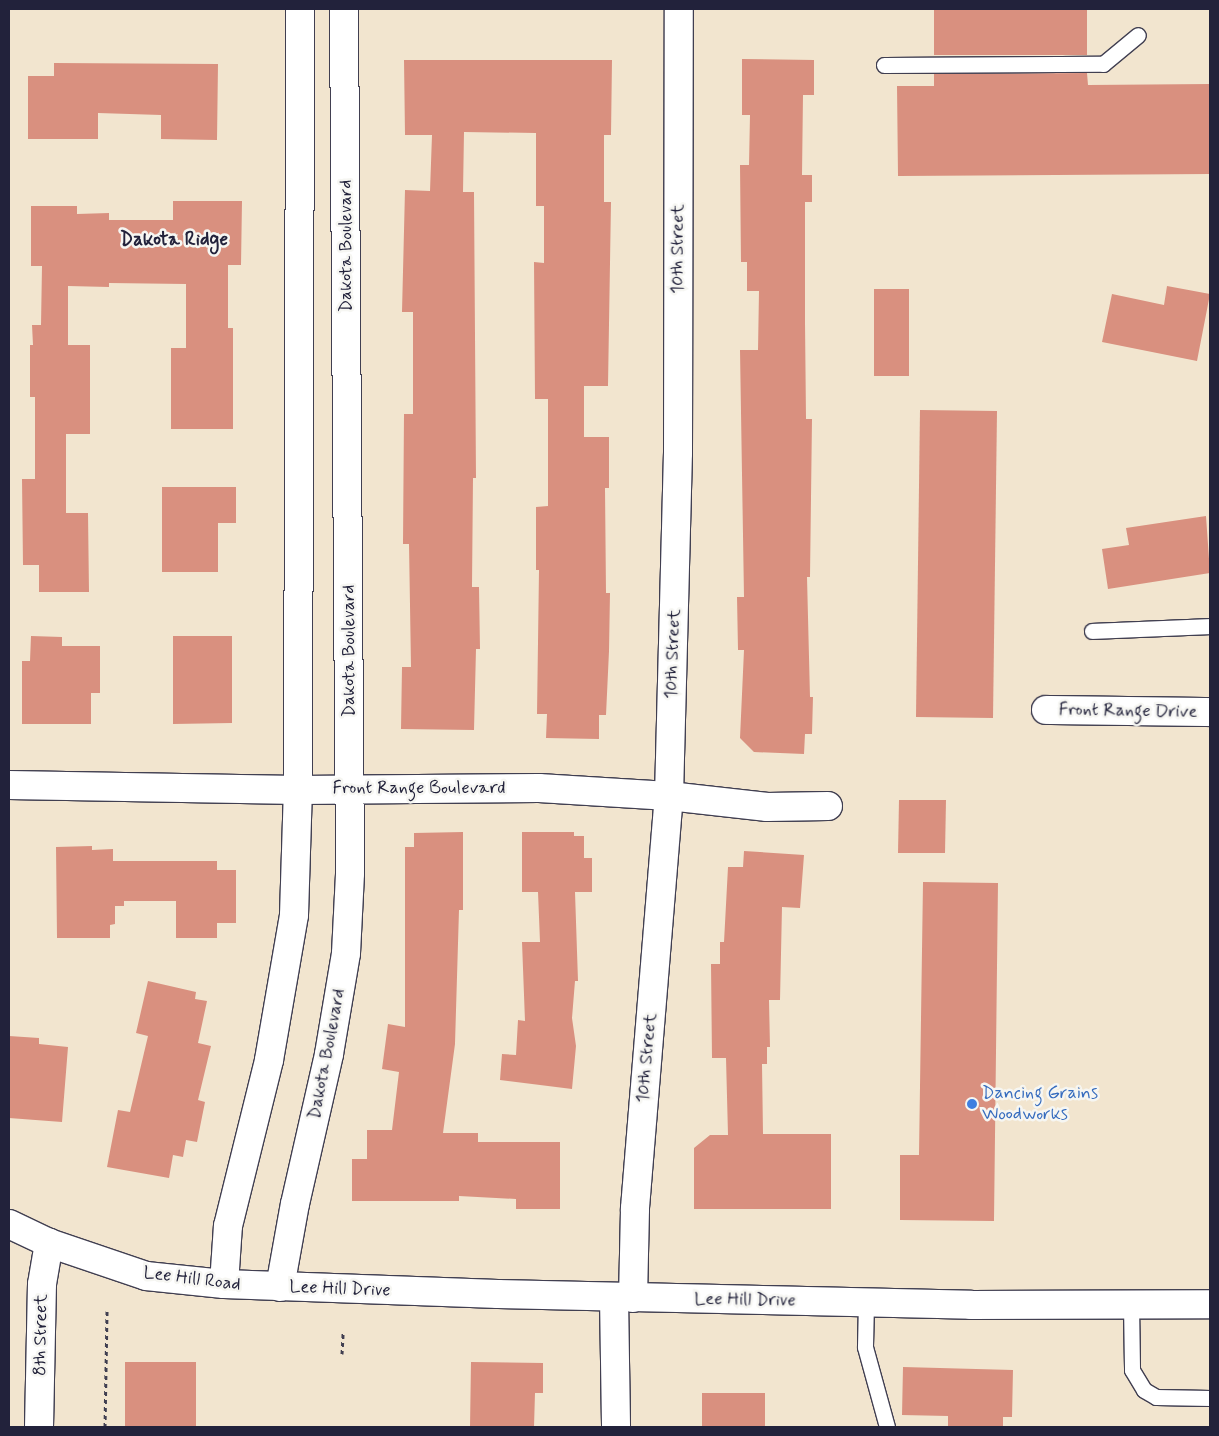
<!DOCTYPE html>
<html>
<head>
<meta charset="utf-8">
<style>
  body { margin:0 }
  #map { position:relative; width:1219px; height:1436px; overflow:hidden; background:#f2e5cf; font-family:Mynerve,sans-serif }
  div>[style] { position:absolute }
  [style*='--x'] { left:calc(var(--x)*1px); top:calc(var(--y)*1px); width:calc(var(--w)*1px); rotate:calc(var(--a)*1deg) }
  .building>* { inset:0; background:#d9907f }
  .path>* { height:3px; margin-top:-1.5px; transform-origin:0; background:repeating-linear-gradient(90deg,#413f51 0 4px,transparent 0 8px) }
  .roads { filter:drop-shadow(1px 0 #413f51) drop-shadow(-1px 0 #413f51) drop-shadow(0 1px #413f51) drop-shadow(0 -1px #413f51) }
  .service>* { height:15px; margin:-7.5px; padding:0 7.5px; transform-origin:7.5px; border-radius:7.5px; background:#fff }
  .minor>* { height:28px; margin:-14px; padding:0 14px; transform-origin:14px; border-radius:14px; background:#fff }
  .tertiary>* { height:28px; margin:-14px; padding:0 14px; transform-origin:14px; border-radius:14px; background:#fff }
  .dots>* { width:14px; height:14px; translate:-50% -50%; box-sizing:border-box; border:2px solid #f6f6f2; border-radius:50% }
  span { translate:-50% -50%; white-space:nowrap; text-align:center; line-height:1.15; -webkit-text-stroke:5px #f6f6f2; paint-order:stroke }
  .street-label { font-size:18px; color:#22223b }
  .shop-label { font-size:18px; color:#366cbe }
  .left { translate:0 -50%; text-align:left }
  .neighbourhood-label { font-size:19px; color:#22223b; font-weight:700 }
  .frame { position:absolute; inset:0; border:10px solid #22223b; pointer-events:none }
</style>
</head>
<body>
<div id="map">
  <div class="building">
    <div style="clip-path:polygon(934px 9px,1087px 9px,1087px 55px,934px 55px)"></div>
    <div style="clip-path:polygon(742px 59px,814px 60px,814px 95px,803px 95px,802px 175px,812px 175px,812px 202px,805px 202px,805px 322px,806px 419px,812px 419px,810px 577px,807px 577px,810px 697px,813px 697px,812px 734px,805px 734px,804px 754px,754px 752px,740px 738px,744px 650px,738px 650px,737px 597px,744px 597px,740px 350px,758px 350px,759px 291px,747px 291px,747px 262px,741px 262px,740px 165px,749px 165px,750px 115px,742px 115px)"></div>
    <div style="clip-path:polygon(404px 60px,612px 60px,611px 135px,604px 135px,604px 202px,611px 202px,608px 386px,584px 386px,584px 437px,609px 437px,609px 488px,605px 488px,606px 593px,610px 593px,609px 651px,606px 715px,599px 715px,599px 739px,546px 738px,547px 714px,537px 714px,539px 570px,536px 570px,536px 507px,548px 506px,548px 399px,535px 399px,534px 262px,544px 263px,544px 206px,536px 206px,536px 133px,464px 132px,463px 192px,474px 192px,476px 478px,473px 478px,472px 587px,479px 587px,480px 649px,476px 649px,474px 730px,401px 729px,402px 667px,411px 667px,409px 544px,403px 544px,404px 414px,413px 414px,413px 312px,402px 312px,405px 190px,430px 191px,432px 135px,405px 135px)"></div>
    <div style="clip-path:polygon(54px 63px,218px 64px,217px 140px,161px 139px,161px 115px,98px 113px,98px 139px,28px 139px,28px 76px,54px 76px)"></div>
    <div style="clip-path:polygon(1087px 73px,1088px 85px,1210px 84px,1210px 174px,898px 176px,897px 86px,934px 86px,934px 74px)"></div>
    <div style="clip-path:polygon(173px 201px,242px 201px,241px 265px,228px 265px,228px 328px,233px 328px,233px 429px,171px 429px,171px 348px,186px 348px,186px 284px,109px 283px,109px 287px,68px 286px,68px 345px,90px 345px,90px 434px,66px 434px,66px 513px,88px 513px,89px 592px,39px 592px,39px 565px,23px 565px,22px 479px,35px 479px,35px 397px,30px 397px,30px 345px,33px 345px,32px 325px,41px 325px,42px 266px,31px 266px,31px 206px,77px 206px,77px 214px,109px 213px,109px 220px,173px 220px)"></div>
    <div style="clip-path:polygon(1167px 286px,1210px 294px,1197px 361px,1102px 342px,1112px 294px,1164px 305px)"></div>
    <div style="clip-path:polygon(874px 289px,909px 289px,909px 376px,874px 376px)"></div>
    <div style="clip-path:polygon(920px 410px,997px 411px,993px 718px,916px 717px)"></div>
    <div style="clip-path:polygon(162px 487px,236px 487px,236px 523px,218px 523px,218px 572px,162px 572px)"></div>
    <div style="clip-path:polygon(1206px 516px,1210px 573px,1108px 589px,1102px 549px,1129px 545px,1126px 528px)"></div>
    <div style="clip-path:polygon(31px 636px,62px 637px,62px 646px,100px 646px,100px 693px,91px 693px,91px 724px,22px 724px,22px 661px,30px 661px)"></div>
    <div style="clip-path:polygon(173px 636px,232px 636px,232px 723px,173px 724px)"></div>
    <div style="clip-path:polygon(899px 800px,946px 800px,945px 853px,898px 853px)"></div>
    <div style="clip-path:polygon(463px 832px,463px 910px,459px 910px,455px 1044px,443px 1133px,478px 1133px,478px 1142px,560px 1142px,560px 1209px,516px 1209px,516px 1199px,459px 1196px,459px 1201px,352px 1201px,352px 1159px,367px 1159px,367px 1130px,392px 1130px,399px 1072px,382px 1069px,388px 1024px,405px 1027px,405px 847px,414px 847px,414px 833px)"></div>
    <div style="clip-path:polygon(522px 832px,574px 832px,574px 836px,584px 836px,584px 858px,592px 858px,592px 892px,575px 892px,578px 981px,575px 981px,572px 1018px,576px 1046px,572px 1089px,500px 1080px,502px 1054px,516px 1055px,518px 1020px,525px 1021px,522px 942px,540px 942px,538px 892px,522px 892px)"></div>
    <div style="clip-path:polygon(92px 846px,92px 850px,113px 849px,113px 861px,217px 861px,217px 870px,236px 870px,236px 923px,217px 923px,217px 938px,176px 938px,176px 901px,124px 901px,124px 906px,115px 906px,115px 924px,110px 925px,110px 938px,57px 938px,56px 847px)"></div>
    <div style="clip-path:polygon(744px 851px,804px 855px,800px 908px,782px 907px,780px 1000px,769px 1000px,770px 1047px,767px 1047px,767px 1064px,762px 1064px,763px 1134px,831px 1134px,831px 1209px,694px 1209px,694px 1148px,710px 1135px,728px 1135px,726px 1058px,712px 1058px,711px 964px,720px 964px,720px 942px,724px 942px,728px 867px,743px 867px)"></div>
    <div style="clip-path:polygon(923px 882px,998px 883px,994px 1221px,900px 1220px,900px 1155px,919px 1155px)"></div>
    <div style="clip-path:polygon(148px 981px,196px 992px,195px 999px,207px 1001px,198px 1043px,211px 1046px,198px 1100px,205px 1102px,197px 1142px,186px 1140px,183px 1157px,173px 1155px,169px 1178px,107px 1167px,118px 1110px,130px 1112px,148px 1036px,136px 1033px)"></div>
    <div style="clip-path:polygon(9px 1036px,39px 1038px,39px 1044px,68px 1047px,62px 1122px,9px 1118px)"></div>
    <div style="clip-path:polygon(125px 1362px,196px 1362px,196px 1427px,125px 1427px)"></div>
    <div style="clip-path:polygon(471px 1362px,543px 1363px,543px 1393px,535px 1393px,534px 1427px,470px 1427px)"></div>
    <div style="clip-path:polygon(903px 1367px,1013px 1370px,1012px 1417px,1003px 1417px,1003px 1427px,948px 1427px,948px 1416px,902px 1415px)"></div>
    <div style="clip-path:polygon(702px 1393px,765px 1393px,765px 1427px,702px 1427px)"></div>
  </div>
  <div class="path">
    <div style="--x:342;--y:1354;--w:22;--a:-87"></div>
    <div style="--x:105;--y:1427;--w:116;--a:-89"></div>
  </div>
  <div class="roads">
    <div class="service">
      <div style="--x:884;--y:65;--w:219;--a:-0.3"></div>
      <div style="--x:1103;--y:64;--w:45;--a:-39.6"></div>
      <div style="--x:1092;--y:631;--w:118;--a:-2.4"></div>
      <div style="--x:866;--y:1302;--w:45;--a:91.3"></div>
      <div style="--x:865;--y:1347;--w:83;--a:74.6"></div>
      <div style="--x:1131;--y:1304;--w:66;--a:89.1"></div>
      <div style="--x:1132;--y:1370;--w:23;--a:59"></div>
      <div style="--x:1144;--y:1390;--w:14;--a:30"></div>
      <div style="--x:1156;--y:1397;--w:54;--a:1.1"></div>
    </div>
    <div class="minor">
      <div style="--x:1046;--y:710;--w:164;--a:0.7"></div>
      <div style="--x:9;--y:785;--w:289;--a:1"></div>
      <div style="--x:298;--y:790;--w:241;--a:-0.5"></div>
      <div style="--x:539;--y:788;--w:130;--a:3.5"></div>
      <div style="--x:669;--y:796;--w:99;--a:6.4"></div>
      <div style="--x:767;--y:807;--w:61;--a:-0.9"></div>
      <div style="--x:224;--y:1284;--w:58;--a:-86.1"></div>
      <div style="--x:228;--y:1226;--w:171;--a:-76.1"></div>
      <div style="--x:269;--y:1060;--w:147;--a:-80.2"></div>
      <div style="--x:294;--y:915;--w:125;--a:-88.2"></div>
      <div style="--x:298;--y:790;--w:781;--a:-89.85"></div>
      <div style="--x:280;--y:1287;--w:84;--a:-79.8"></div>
      <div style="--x:295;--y:1204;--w:154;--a:-77.2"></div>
      <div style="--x:329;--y:1054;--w:102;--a:-80.4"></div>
      <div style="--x:346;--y:953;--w:80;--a:-87.1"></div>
      <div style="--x:350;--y:873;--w:864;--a:-90.4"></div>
      <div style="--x:614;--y:1297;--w:130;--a:89.1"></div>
      <div style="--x:633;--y:1298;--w:90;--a:-88.7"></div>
      <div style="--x:635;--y:1208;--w:413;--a:-85.3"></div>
      <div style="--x:669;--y:796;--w:343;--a:-88.5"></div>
      <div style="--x:678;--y:453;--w:444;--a:-89.9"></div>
      <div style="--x:39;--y:1427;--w:143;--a:-88.8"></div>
      <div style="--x:42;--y:1284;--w:42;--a:-80.3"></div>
    </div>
    <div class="tertiary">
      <div style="--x:9;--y:1224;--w:44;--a:25.4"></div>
      <div style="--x:49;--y:1243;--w:102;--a:18.8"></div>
      <div style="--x:146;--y:1276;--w:78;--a:5.9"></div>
      <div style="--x:224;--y:1284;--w:274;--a:2.1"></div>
      <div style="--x:498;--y:1294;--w:473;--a:1.3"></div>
      <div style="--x:971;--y:1305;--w:239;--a:-0.2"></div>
    </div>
  </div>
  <div class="dots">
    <div style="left:972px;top:1104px;background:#3f7fe0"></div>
  </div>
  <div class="street-label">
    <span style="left:346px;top:246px;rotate:-90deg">Dakota Boulevard</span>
    <span style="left:678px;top:249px;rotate:-90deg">10th Street</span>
    <span style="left:349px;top:651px;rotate:-90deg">Dakota Boulevard</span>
    <span style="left:673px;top:654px;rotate:-88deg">10th Street</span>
    <span style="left:1128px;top:711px;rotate:1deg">Front Range Drive</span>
    <span style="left:419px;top:788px">Front Range Boulevard</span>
    <span style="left:327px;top:1054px;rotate:-79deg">Dakota Boulevard</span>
    <span style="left:647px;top:1058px;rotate:-85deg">10th Street</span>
    <span style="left:192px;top:1279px;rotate:7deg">Lee Hill Road</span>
    <span style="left:340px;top:1289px;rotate:2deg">Lee Hill Drive</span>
    <span style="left:745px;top:1300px;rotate:1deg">Lee Hill Drive</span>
    <span style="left:41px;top:1335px;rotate:-89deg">8th Street</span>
  </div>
  <div class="shop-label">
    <span class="left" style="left:982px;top:1104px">Dancing Grains<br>Woodworks</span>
  </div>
  <div class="neighbourhood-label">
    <span style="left:174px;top:240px">Dakota Ridge</span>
  </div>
  <div class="frame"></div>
</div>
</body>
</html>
